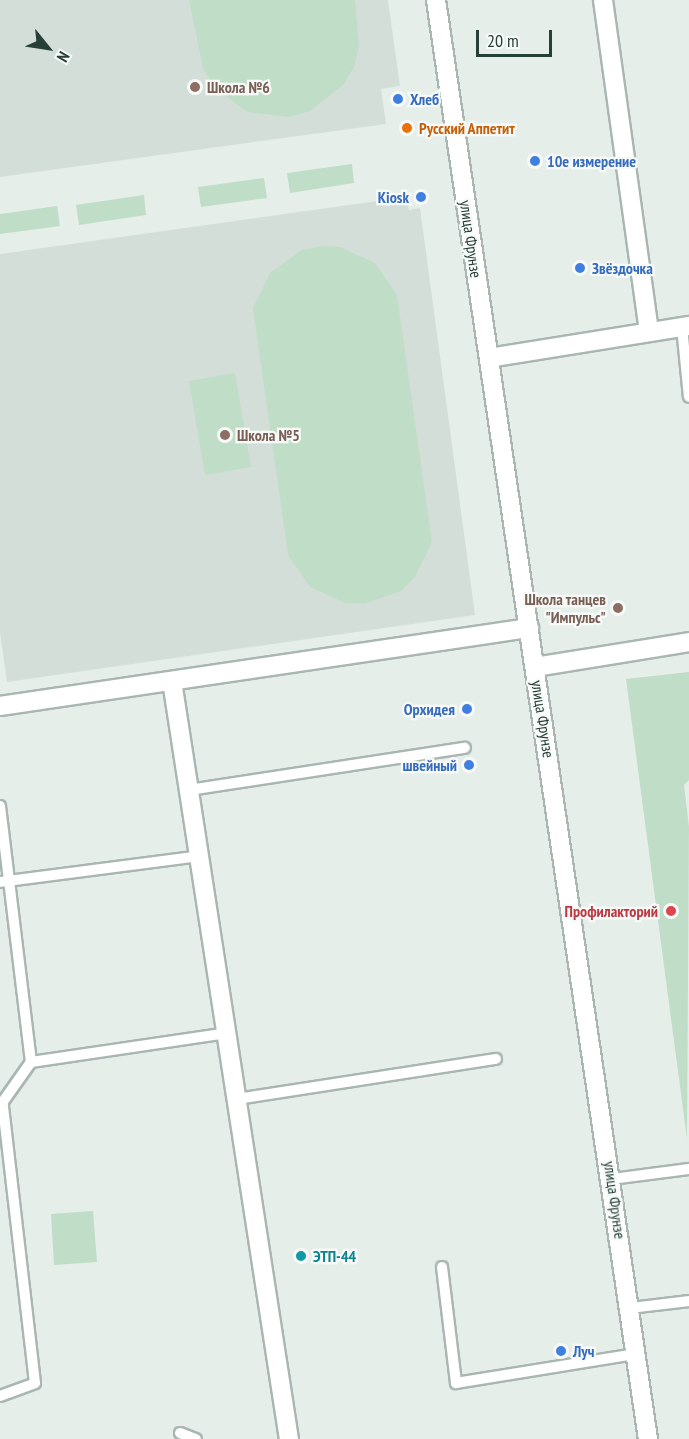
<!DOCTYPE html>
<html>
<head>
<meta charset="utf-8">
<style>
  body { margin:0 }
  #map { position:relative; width:689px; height:1439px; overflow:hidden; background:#e6eeea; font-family:"PT Sans Narrow",sans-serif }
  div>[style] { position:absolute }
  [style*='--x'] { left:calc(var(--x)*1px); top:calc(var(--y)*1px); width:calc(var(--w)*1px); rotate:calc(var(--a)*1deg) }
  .built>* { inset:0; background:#d4ded9 }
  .green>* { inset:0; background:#c0ddc7 }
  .roads { filter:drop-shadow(2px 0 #a9b6b1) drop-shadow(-2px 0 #a9b6b1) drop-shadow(0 2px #a9b6b1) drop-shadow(0 -2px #a9b6b1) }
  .lane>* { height:10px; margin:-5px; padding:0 5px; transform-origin:5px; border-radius:5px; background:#fff }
  .street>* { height:18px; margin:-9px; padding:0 9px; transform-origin:9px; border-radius:9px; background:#fff }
  .secondary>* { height:18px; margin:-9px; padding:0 9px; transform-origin:9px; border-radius:9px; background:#fff }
  .dots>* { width:16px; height:16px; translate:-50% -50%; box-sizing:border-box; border:3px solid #f7faf8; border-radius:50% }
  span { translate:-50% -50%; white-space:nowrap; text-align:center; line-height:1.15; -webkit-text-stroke:4.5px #f7faf8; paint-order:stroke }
  .education-label { font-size:16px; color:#785e54; font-weight:700 }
  .left { translate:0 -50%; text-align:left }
  .right { translate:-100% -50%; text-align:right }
  .shop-label { font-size:16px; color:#366cbe; font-weight:700 }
  .food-label { font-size:16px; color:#c56008; font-weight:700 }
  .street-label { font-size:16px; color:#263f37 }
  .health-label { font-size:16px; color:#be3a42; font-weight:700 }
  .culture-label { font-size:16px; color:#0d838f; font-weight:700 }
  .north { position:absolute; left:18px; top:18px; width:60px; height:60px; -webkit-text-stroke:4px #f7faf8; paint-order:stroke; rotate:120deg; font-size:16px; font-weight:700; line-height:24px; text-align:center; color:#263f37 }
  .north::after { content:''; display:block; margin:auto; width:21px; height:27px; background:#263f37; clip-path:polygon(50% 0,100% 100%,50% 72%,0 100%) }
  .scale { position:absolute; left:476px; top:30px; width:76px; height:27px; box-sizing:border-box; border:3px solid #263f37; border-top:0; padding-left:8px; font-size:18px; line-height:21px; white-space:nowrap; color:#263f37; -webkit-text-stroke:4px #f7faf8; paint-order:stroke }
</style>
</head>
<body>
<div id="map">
  <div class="built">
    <div style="clip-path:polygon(0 0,388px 0,400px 86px,381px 89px,386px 124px,0 177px)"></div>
    <div style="clip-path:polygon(406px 197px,409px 210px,420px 208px,475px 615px,7px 682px,0 632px,0 254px)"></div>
  </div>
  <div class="green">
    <div style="clip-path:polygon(189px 0,355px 0,359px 46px,354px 67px,343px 85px,310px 111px,289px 117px,247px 112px,214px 87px,203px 68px)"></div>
    <div style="clip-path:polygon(352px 164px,354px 183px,290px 193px,287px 173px)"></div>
    <div style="clip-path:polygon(264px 178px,267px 198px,201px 207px,198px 187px)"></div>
    <div style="clip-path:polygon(144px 195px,146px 215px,79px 225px,76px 205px)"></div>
    <div style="clip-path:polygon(57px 206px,60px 226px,0 234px,0 214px)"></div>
    <div style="clip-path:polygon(321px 246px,340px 247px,375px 263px,397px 295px,432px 542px,415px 577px,401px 591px,364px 604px,345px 603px,310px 587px,288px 555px,253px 308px,270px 273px,302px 250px)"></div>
    <div style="clip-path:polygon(235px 373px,251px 467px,205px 475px,189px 381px)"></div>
    <div style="clip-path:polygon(689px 672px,689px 780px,684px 785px,689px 827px,687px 1139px,626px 679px)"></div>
    <div style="clip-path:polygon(93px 1211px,97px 1262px,54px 1265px,51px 1214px)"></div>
  </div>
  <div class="roads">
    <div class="lane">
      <div style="--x:682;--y:327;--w:70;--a:84.3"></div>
      <div style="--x:189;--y:790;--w:279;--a:-8.7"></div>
      <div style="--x:0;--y:806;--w:258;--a:83.1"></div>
      <div style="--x:31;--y:1062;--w:54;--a:125.2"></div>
      <div style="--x:0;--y:882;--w:202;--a:-7.4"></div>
      <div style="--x:31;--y:1062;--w:198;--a:-8.4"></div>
      <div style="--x:237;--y:1099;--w:262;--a:-8.8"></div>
      <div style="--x:612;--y:1179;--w:78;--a:-7.4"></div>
      <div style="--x:442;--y:1267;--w:117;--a:83.1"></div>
      <div style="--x:456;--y:1383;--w:182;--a:-9.2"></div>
      <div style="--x:630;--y:1308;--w:59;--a:-6.8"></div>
      <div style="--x:0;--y:1396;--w:37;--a:-20"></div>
      <div style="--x:35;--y:1383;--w:280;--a:-96.6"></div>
      <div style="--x:180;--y:1433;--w:17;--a:21"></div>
    </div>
    <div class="street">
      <div style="--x:603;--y:0;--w:335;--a:82.1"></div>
      <div style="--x:489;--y:358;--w:203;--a:-9.1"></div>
      <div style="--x:535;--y:667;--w:156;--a:-9.2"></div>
      <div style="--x:172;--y:681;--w:767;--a:81.23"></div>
      <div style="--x:0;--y:706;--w:535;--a:-8.39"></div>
    </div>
    <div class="secondary">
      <div style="--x:436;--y:0;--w:1455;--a:81.62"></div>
    </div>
  </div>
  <div class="dots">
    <div style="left:195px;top:87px;background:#8d6e63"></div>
    <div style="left:398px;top:99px;background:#3f7fe0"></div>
    <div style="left:407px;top:128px;background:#e8710a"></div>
    <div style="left:535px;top:161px;background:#3f7fe0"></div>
    <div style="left:421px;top:197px;background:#3f7fe0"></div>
    <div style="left:580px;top:268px;background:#3f7fe0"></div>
    <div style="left:225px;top:435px;background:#8d6e63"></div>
    <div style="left:618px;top:608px;background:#8d6e63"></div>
    <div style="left:467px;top:709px;background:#3f7fe0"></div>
    <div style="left:469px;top:765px;background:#3f7fe0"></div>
    <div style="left:671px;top:911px;background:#e0444e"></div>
    <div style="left:301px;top:1256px;background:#0f9aa8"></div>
    <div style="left:561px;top:1351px;background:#3f7fe0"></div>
  </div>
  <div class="education-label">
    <span class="left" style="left:207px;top:87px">Школа №6</span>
    <span class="left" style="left:237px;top:435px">Школа №5</span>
    <span class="right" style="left:606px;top:608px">Школа танцев<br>"Импульс"</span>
  </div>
  <div class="shop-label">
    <span class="left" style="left:410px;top:99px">Хлеб</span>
    <span class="left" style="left:547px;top:161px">10е измерение</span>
    <span class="right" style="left:409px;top:197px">Kiosk</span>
    <span class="left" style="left:592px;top:268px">Звёздочка</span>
    <span class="right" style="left:455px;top:709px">Орхидея</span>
    <span class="right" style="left:457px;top:765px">швейный</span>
    <span class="left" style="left:573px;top:1351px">Луч</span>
  </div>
  <div class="food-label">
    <span class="left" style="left:419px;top:128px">Русский Аппетит</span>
  </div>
  <div class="street-label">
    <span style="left:471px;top:239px;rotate:82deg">улица Фрунзе</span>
    <span style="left:543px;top:719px;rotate:81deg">улица Фрунзе</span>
    <span style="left:615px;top:1200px;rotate:82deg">улица Фрунзе</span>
  </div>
  <div class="health-label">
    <span class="right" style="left:658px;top:911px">Профилакторий</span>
  </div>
  <div class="culture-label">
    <span class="left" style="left:313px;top:1256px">ЭТП-44</span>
  </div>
  <div class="north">N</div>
  <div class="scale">20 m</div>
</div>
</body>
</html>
